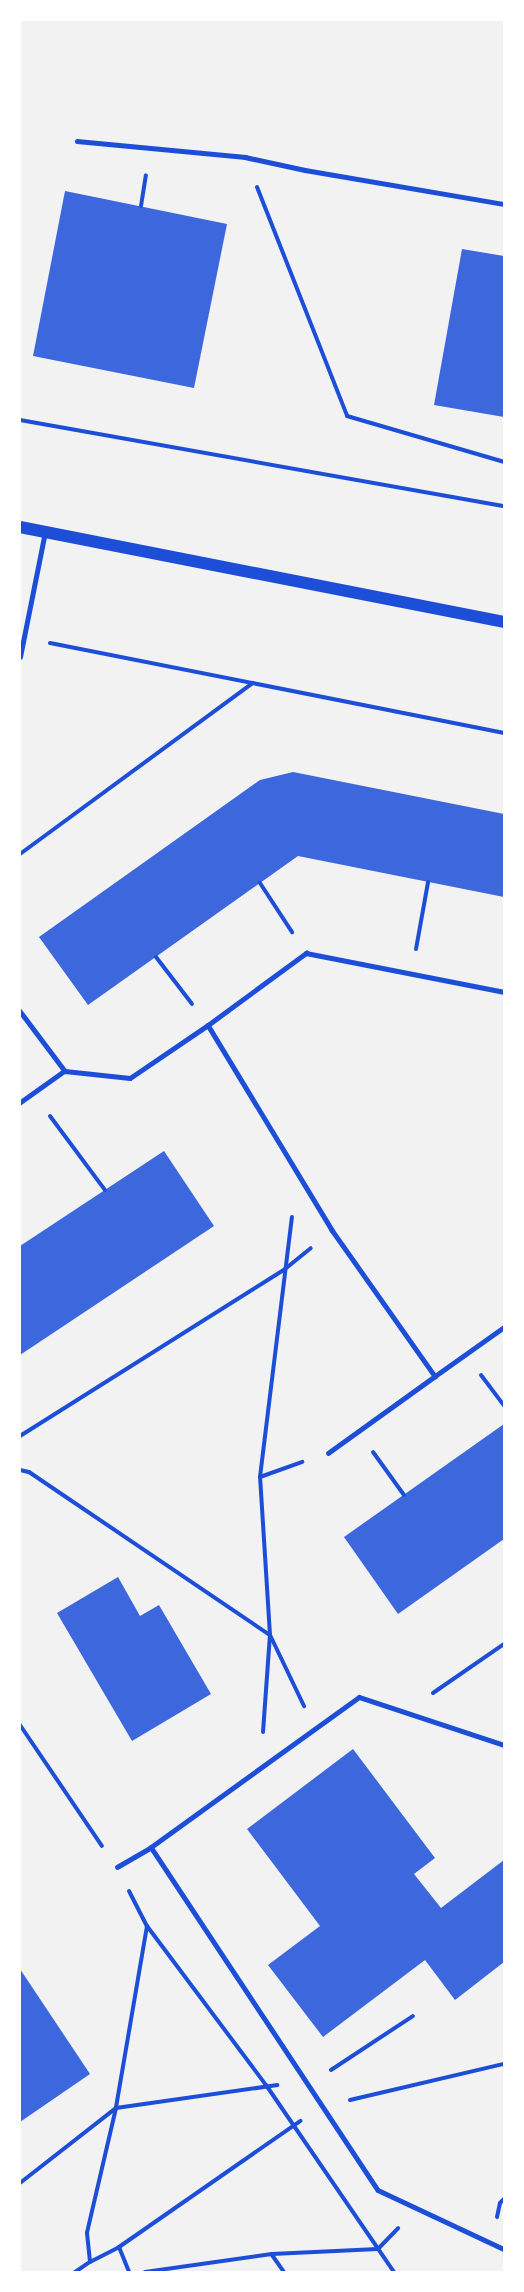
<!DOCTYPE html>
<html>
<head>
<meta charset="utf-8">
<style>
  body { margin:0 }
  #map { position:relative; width:524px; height:2292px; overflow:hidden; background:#f2f2f2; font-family:Ubuntu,sans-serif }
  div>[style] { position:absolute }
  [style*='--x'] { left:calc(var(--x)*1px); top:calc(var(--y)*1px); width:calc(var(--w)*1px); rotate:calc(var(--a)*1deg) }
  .building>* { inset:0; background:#3d67dc }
  .path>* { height:4px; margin:-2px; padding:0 2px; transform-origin:2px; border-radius:2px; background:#1d4ed8 }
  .service>* { height:4.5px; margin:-2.25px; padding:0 2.25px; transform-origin:2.25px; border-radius:2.25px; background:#1d4ed8 }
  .secondary>* { height:12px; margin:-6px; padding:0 6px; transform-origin:6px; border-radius:6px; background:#1d4ed8 }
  span { translate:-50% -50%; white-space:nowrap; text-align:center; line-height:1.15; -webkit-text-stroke:5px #fff; paint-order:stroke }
  .frame { position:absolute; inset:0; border:21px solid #fff; pointer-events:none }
</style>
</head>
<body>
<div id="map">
  <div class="building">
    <div style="clip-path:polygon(65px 191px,227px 224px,194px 388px,33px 356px)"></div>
    <div style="clip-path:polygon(462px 249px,504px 256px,504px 417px,434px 405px)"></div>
    <div style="clip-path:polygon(293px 772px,504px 814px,504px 897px,298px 856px,88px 1005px,39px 937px,260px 780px)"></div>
    <div style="clip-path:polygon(164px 1151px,214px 1226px,20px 1355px,20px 1246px)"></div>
    <div style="clip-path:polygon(504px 1424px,504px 1539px,398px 1614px,344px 1537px)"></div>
    <div style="clip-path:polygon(118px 1577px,140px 1616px,159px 1605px,211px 1694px,132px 1741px,57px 1613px)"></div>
    <div style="clip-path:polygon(353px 1749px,435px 1858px,414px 1874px,441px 1908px,504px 1860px,504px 1962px,455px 2000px,425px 1960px,323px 2037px,268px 1965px,320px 1926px,247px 1829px)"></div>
    <div style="clip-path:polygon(20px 1969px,90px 2074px,20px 2122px)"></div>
  </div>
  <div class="path">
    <div style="--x:257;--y:187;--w:246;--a:68.5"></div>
    <div style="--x:347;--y:416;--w:164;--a:16.3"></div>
    <div style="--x:141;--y:206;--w:31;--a:-81"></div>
    <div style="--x:20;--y:420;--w:492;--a:10.1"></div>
    <div style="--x:50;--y:643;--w:463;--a:11.2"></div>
    <div style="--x:20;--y:854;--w:289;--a:-36.3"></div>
    <div style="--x:260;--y:883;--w:59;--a:56.9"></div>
    <div style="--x:416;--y:949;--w:68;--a:-79.8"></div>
    <div style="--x:156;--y:957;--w:59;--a:52.5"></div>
    <div style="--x:50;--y:1116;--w:92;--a:53.4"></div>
    <div style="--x:481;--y:1375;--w:38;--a:53"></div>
    <div style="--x:20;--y:1436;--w:313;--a:-32.2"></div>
    <div style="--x:285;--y:1269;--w:33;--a:-39"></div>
    <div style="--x:373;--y:1452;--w:53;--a:54.2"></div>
    <div style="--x:20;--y:1470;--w:9;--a:13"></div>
    <div style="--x:29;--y:1472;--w:291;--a:34.1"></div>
    <div style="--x:270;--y:1635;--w:79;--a:64.4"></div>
    <div style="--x:260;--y:1477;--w:45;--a:-19.7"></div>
    <div style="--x:433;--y:1693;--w:86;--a:-34.6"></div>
    <div style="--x:20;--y:1725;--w:146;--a:55.9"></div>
    <div style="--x:263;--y:1732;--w:97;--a:-85.9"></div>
    <div style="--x:270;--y:1635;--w:158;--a:-93.6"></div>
    <div style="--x:260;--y:1477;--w:262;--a:-83"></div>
    <div style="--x:129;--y:1891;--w:39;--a:63"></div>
    <div style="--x:147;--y:1926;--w:199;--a:53.2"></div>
    <div style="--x:266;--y:2085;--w:227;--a:55.6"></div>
    <div style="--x:147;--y:1926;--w:185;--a:99.7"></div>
    <div style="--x:116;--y:2108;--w:128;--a:103.1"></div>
    <div style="--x:87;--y:2233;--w:29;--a:84"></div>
    <div style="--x:90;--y:2262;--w:33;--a:-27"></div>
    <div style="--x:119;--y:2247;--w:221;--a:-34.8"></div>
    <div style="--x:331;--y:2070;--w:98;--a:-33.4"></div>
    <div style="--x:350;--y:2100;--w:158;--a:-13.2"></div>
    <div style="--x:20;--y:2183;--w:122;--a:-38"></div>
    <div style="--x:116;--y:2108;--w:163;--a:-8.1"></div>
    <div style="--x:497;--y:2217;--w:14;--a:-78"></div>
    <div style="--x:500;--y:2203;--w:6;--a:-45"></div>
    <div style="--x:119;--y:2247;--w:27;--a:68"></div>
    <div style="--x:272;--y:2255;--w:21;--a:55"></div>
    <div style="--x:75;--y:2272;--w:18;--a:-34"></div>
    <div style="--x:145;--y:2272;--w:128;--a:-8.1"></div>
    <div style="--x:272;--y:2254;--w:106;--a:-2.7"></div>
    <div style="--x:378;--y:2249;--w:29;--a:-46"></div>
  </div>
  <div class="service">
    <div style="--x:77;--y:141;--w:169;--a:5.4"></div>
    <div style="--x:245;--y:157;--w:61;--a:12.2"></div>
    <div style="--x:305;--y:170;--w:202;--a:9.7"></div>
    <div style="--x:20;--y:657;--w:127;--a:-78.7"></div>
    <div style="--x:20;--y:1011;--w:75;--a:53.1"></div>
    <div style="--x:65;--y:1071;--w:55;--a:144.6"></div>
    <div style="--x:208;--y:1025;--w:122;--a:-36.3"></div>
    <div style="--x:306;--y:953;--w:202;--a:11.1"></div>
    <div style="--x:65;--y:1071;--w:65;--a:6.1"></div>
    <div style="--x:130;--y:1078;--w:94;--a:-34.2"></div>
    <div style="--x:208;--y:1025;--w:240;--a:58.8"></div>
    <div style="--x:332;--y:1230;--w:179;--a:54.8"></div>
    <div style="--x:435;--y:1376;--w:85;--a:-35.4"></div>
    <div style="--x:328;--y:1453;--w:132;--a:-35.7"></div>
    <div style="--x:151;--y:1847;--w:411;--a:56.5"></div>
    <div style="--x:378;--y:2190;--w:139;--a:25.1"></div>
    <div style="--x:117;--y:1867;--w:39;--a:-30"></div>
    <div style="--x:151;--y:1847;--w:256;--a:-35.8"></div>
    <div style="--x:359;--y:1697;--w:153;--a:18.3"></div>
  </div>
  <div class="secondary">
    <div style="--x:20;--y:527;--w:493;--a:11.1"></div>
  </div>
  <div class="frame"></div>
</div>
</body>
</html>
